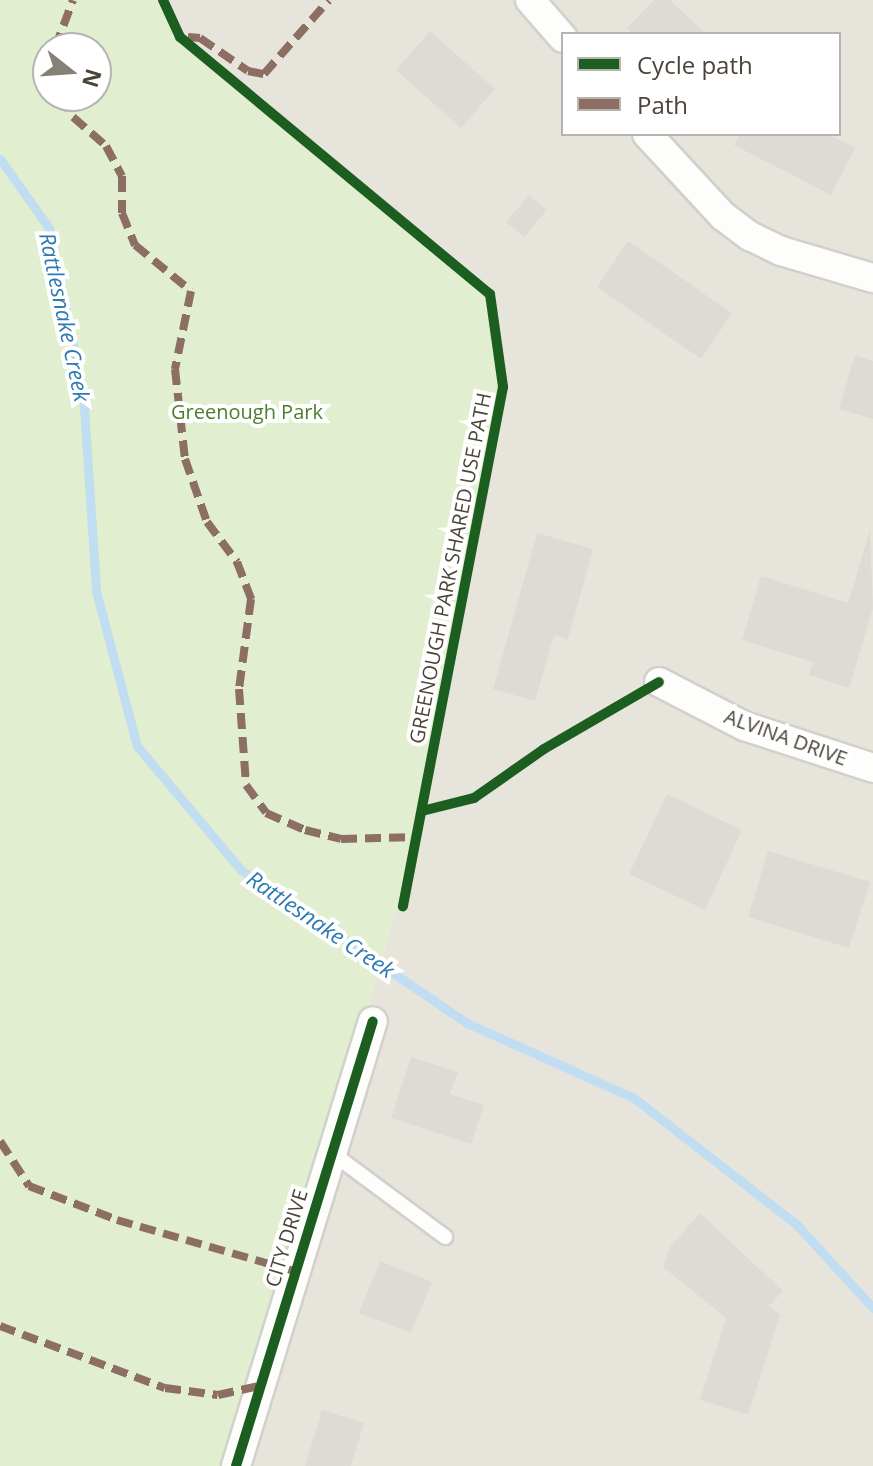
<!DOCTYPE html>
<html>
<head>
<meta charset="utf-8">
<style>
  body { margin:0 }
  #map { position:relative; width:873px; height:1466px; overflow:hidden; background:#f4f2ee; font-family:"Open Sans",sans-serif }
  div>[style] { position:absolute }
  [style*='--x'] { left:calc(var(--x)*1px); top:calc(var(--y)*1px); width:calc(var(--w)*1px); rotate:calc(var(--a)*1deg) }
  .residential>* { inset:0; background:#e7e4dc }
  .green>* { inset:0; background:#e1eecf }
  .stream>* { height:9px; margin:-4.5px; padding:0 4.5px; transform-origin:4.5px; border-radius:4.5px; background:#c0ddf1 }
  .building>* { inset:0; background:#dedbd6 }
  .roads { filter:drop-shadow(2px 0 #d2d0cb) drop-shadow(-2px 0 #d2d0cb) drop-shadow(0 2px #d2d0cb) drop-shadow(0 -2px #d2d0cb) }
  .lane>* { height:14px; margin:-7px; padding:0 7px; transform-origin:7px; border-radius:7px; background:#fdfdfc }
  .street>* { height:28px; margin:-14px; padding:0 14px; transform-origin:14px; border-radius:14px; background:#fdfdfc }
  .quiet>* { height:8px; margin-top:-4px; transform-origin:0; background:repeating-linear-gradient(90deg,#8d6e63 0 16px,transparent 0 24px) }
  .cycleway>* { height:10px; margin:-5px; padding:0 5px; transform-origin:5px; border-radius:5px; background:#1b5e20 }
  span { translate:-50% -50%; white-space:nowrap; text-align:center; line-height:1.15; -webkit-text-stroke:8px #fff; paint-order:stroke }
  .park-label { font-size:20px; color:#4a7f2a }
  .street-label { font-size:20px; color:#4b4439 }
  .water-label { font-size:22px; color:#2e7ab2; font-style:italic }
  .legend { position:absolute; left:561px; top:32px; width:280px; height:104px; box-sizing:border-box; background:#fff; border:2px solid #b7b4b0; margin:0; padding:10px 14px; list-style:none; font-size:24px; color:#4b4439 }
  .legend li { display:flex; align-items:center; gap:16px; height:40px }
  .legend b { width:40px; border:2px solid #b7b4b0 }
  .north { position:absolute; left:32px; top:32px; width:80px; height:80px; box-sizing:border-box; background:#fff; border:2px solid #b7b4b0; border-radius:50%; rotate:107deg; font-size:22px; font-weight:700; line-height:32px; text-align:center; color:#4b4439 }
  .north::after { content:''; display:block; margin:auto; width:28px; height:36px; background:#868178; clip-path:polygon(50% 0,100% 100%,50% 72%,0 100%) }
</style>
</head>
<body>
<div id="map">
  <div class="residential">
    <div style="clip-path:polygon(evenodd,163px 0,873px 0,873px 1466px,236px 1466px,417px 837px,490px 294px,180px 37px,163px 0,563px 34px,839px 34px,839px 134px,563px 134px,563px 34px)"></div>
  </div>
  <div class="green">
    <div style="clip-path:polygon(evenodd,0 0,163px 0,180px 37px,490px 294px,498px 337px,503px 387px,417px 837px,236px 1466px,0 1466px,0 0,48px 48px,96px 48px,96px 96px,48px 96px,48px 48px)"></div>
  </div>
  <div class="stream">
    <div style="--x:0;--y:159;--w:85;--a:54.6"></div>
    <div style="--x:49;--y:228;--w:168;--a:78.4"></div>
    <div style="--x:83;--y:393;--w:198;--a:86.2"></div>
    <div style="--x:96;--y:591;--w:160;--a:75.2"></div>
    <div style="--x:137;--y:746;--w:162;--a:50"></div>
    <div style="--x:241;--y:870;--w:273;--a:34.1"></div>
    <div style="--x:467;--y:1023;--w:183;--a:24.2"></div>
    <div style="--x:634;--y:1098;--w:207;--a:37.9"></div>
    <div style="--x:797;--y:1225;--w:113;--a:47.5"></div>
  </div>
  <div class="building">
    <div style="clip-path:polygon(654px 0,670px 0,706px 34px,633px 34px,627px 28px)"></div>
    <div style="clip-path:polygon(430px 31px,495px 89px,461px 128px,396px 70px)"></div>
    <div style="clip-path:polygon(740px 134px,827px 134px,855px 148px,831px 195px,734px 145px)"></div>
    <div style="clip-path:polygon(529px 195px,547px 210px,524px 237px,506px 222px)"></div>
    <div style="clip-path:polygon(628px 241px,732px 313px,701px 359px,597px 287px)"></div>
    <div style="clip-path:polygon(855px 355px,873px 361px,873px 419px,839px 409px)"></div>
    <div style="clip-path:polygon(870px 530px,873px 608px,849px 688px,809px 675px,813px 662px,742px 640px,761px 576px,848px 603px)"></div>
    <div style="clip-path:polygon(537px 533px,593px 549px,568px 639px,554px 635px,535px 701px,493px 689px)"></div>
    <div style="clip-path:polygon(667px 794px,742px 830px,705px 910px,629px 874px)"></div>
    <div style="clip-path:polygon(768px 851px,870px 882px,849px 948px,748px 917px)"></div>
    <div style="clip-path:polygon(411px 1057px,458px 1072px,450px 1094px,484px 1105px,471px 1144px,391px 1118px)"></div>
    <div style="clip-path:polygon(700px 1213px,783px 1291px,769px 1306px,780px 1315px,748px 1415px,700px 1400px,726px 1318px,663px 1267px,670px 1247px)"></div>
    <div style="clip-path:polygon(380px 1261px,432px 1282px,411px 1333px,359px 1313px)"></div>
    <div style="clip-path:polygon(322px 1410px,364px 1423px,351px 1466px,305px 1466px)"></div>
  </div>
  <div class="roads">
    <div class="lane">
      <div style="--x:332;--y:1153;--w:141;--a:36.6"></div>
    </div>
    <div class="street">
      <div style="--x:530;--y:0;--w:50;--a:49"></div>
      <div style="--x:647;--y:134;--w:112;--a:47.2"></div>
      <div style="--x:723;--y:216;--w:34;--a:37"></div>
      <div style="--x:750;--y:236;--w:34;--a:26"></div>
      <div style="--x:781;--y:251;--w:96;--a:16.4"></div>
      <div style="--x:659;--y:682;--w:96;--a:27.4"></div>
      <div style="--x:744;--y:726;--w:136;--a:18"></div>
      <div style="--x:236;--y:1466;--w:465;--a:-72.9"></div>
    </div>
  </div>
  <div class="quiet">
    <div style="--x:188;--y:37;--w:12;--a:5"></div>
    <div style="--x:200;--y:38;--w:58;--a:34.5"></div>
    <div style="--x:248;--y:71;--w:16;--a:11"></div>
    <div style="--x:264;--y:74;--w:98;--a:-48.7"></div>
    <div style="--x:55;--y:48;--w:51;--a:-69.4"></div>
    <div style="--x:61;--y:96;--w:24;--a:60"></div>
    <div style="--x:73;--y:117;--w:44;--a:41.3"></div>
    <div style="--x:106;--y:146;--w:34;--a:62"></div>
    <div style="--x:122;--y:176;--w:37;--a:90"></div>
    <div style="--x:122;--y:213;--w:35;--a:68"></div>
    <div style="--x:135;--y:245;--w:72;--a:39.4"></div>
    <div style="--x:191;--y:291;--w:80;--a:101.6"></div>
    <div style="--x:175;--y:369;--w:91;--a:83.7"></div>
    <div style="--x:185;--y:459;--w:67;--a:70.8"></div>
    <div style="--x:207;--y:522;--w:50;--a:53.1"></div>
    <div style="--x:237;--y:562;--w:40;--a:69"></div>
    <div style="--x:251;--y:599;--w:91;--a:97.6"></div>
    <div style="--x:239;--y:689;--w:96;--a:85.8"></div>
    <div style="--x:246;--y:785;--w:34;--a:54"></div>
    <div style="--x:266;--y:813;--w:43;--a:23.6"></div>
    <div style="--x:305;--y:830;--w:37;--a:14"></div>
    <div style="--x:341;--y:839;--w:76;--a:-1.5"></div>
    <div style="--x:0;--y:1141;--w:54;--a:57.2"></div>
    <div style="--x:29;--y:1186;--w:94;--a:21.1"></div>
    <div style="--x:117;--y:1220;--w:184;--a:16.1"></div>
    <div style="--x:0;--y:1326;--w:176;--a:20.6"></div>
    <div style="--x:165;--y:1388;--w:53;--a:7.5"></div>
    <div style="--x:218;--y:1395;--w:42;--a:-12.4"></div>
  </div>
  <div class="cycleway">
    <div style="--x:163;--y:0;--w:41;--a:65.3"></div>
    <div style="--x:180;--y:37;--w:403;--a:39.7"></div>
    <div style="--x:490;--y:294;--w:94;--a:82"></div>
    <div style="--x:503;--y:387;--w:529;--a:100.91"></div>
    <div style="--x:422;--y:811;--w:54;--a:-14"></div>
    <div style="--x:474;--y:798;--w:85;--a:-35"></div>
    <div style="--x:544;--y:749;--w:133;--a:-30.2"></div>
    <div style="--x:236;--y:1466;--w:465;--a:-72.9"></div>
  </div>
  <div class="park-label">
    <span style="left:247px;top:411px">Greenough Park</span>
  </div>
  <div class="street-label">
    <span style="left:450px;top:568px;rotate:-79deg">GREENOUGH PARK SHARED USE PATH</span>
    <span style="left:786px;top:737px;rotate:20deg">ALVINA DRIVE</span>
    <span style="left:286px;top:1238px;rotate:-73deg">CITY DRIVE</span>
  </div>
  <div class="water-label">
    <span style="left:65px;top:317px;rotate:78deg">Rattlesnake Creek</span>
    <span style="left:321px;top:924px;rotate:34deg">Rattlesnake Creek</span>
  </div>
  <ul class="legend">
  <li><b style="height:10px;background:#1b5e20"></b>Cycle path</li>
  <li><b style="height:10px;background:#8d6e63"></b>Path</li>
  </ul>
  <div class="north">N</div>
</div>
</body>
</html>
